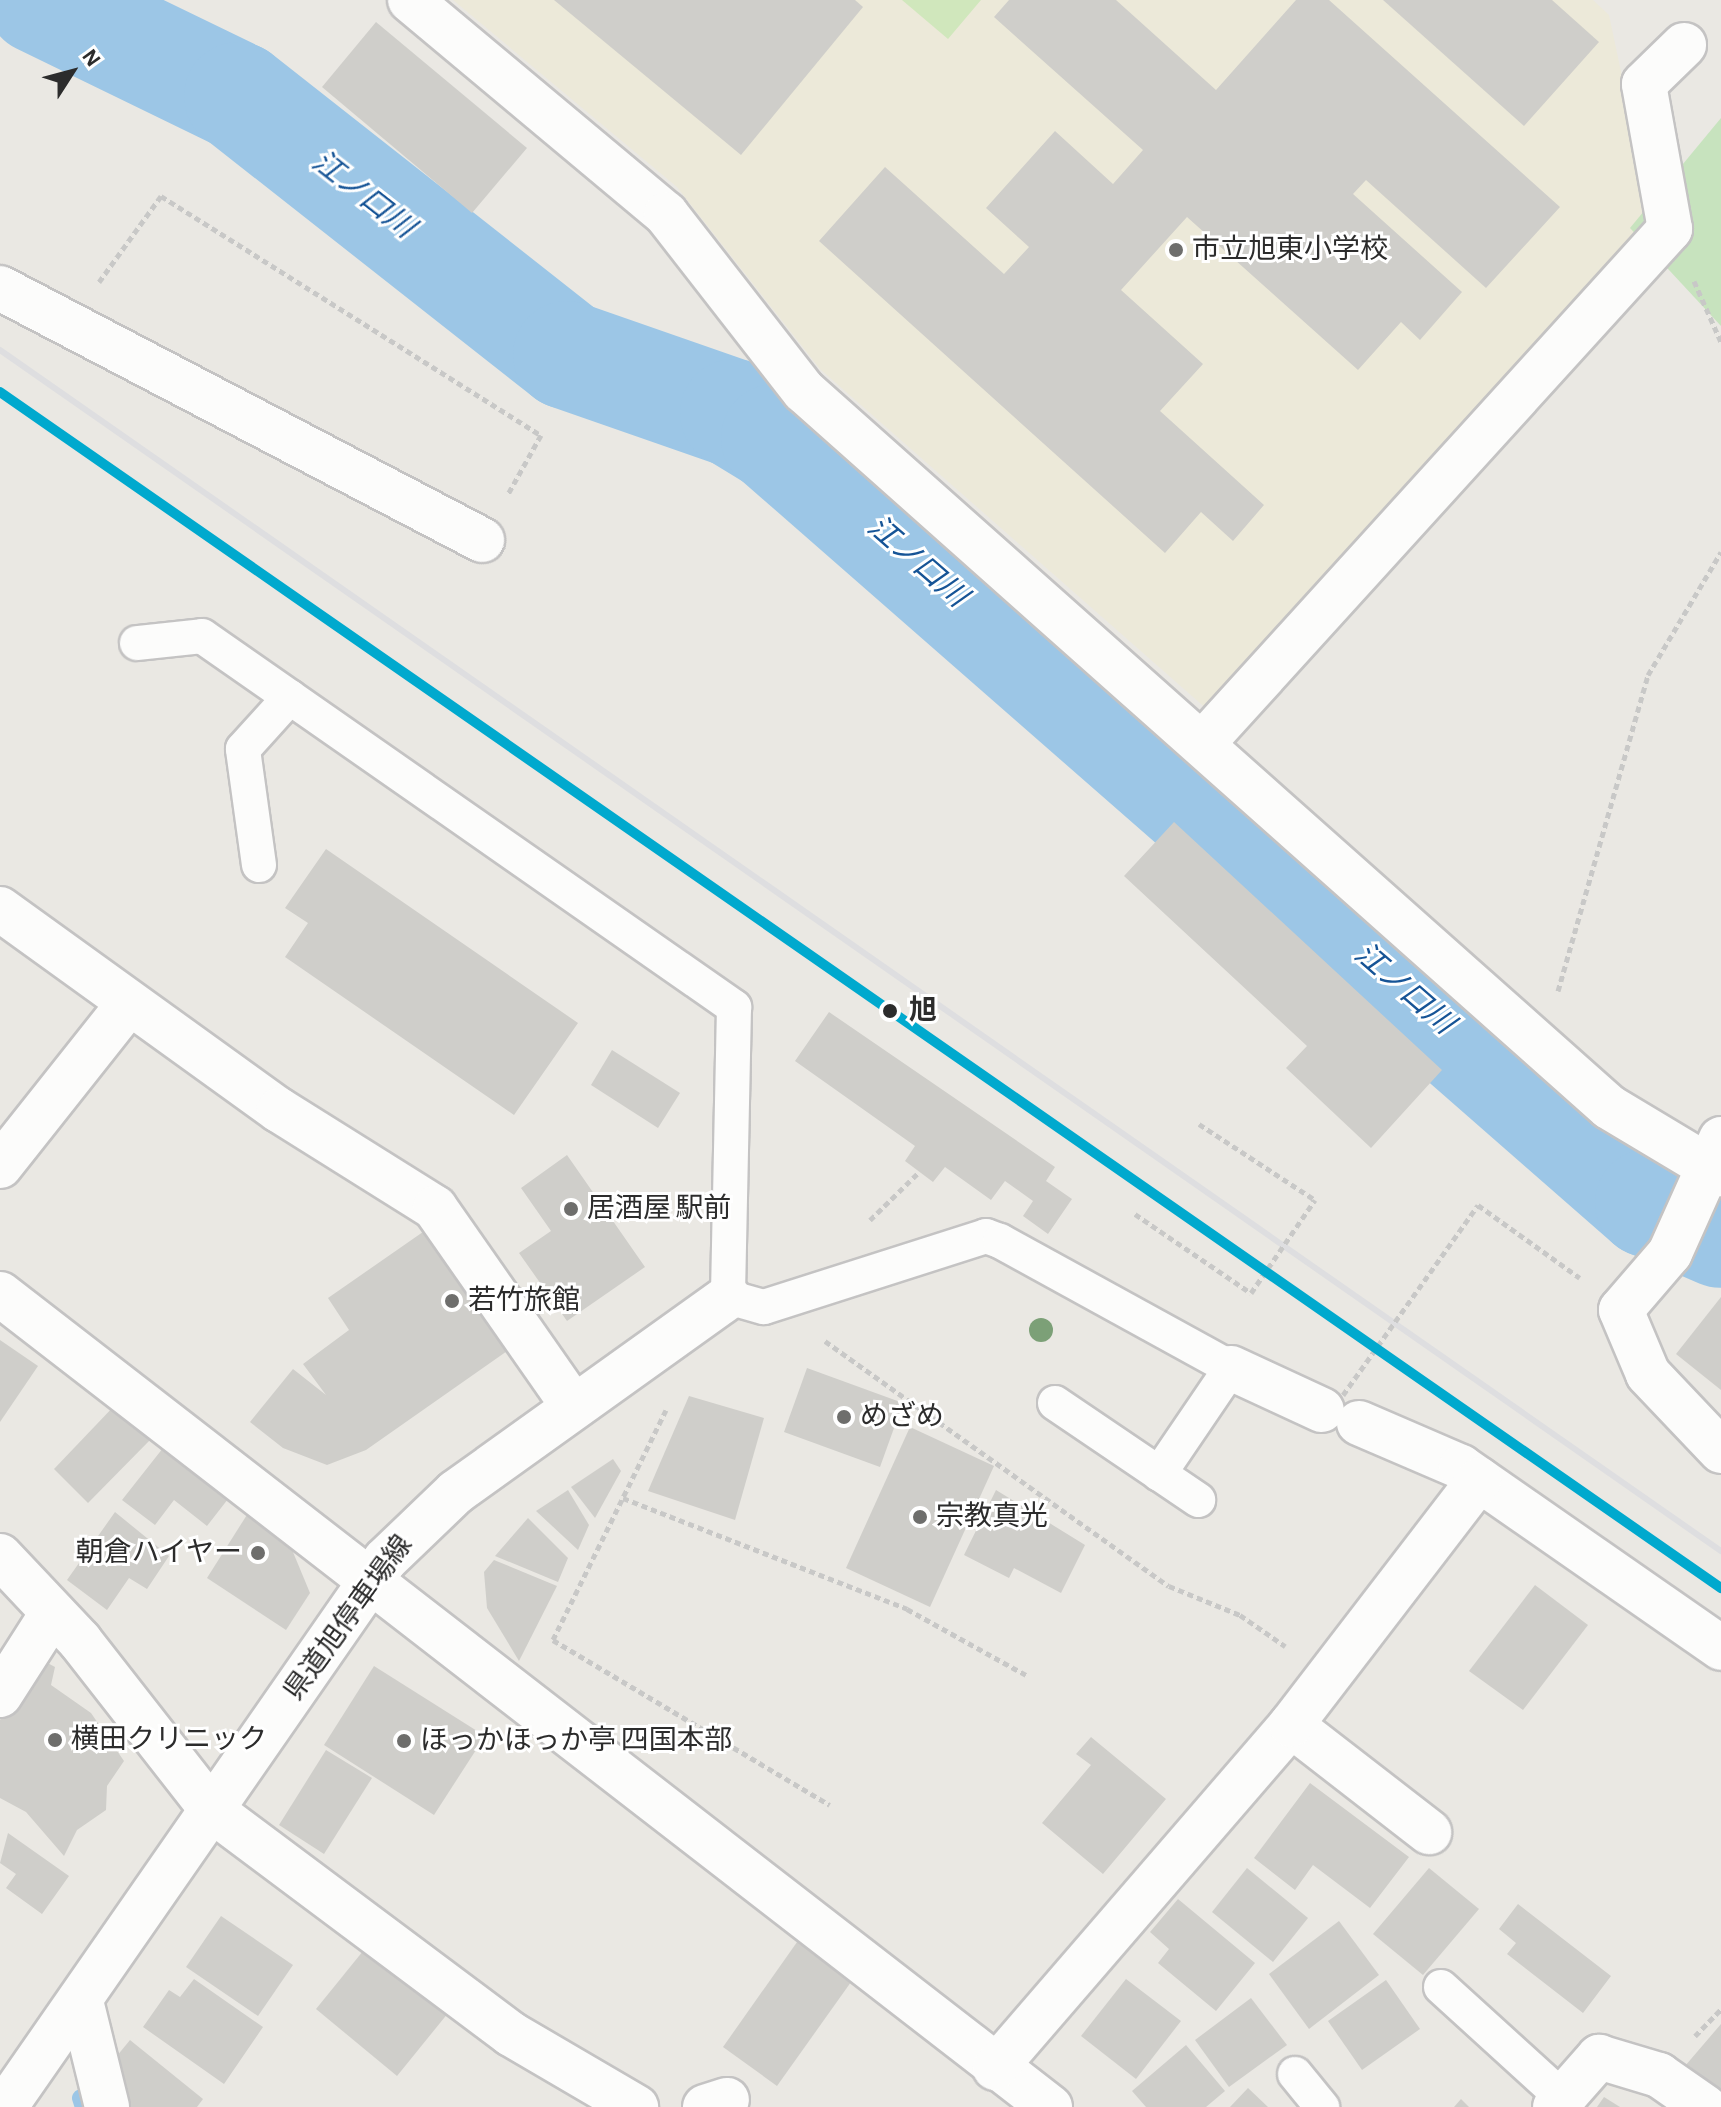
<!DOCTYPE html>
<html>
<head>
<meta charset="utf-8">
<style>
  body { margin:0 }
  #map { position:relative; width:1721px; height:2107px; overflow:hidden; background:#eae8e3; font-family:"Alegreya Sans","Noto Sans JP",sans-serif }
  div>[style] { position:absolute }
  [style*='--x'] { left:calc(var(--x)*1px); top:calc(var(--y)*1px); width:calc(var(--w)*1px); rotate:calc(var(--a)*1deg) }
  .education>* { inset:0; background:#ece9d9 }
  .green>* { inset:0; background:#c7e3be }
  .pitch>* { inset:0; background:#d0e7bc }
  .stream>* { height:18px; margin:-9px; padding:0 9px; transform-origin:9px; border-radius:9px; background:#9cc6e6 }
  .river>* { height:108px; margin:-54px; padding:0 54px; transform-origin:54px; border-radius:54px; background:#9cc6e6 }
  .building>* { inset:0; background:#cfceca }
  .path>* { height:5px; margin-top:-2.5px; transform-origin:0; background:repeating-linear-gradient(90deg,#c8c8c7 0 6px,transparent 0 10px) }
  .roads { filter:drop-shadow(2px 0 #c4c3c3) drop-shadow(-2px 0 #c4c3c3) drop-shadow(0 2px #c4c3c3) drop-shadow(0 -2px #c4c3c3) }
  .service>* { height:34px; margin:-17px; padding:0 17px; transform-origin:17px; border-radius:17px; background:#fcfcfb }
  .minor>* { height:44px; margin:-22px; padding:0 22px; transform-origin:22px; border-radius:22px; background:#fcfcfb }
  .secondary>* { height:44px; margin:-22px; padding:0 22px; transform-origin:22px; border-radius:22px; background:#fcfcfb }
  .rail>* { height:6px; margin:-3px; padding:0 3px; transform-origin:3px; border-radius:3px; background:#dedee0 }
  .path-bridge>* { height:5px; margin-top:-2.5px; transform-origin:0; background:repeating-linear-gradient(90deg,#c8c8c7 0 6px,transparent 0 10px) }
  .rail-1>* { height:10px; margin:-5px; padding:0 5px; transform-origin:5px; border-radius:5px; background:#00a9ce }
  .trees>* { width:24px; height:24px; margin:-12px; border-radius:50%; background:#7ca077 }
  .dots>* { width:22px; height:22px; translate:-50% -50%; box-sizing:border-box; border:4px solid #fff; border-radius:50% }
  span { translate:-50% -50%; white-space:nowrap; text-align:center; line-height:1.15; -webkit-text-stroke:6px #fff; paint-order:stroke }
  .poi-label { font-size:28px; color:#2c2c2c }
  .left { translate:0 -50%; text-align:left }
  .right { translate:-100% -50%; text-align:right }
  .stop-label { font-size:28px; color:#2c2c2c; font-weight:700 }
  .street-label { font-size:28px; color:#2c2c2c }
  .water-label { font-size:30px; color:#165496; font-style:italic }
  .north { position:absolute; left:32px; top:32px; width:80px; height:80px; -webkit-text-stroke:6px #fff; paint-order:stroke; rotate:54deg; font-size:22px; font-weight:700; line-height:32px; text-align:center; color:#2c2c2c }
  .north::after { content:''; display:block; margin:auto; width:28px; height:36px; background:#2c2c2c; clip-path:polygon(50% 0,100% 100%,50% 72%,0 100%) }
</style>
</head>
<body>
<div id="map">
  <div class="education">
    <div style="clip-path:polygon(453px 0,1593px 0,1609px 15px,1655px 232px,1209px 711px,820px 369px,677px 187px)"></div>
  </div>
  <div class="green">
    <div style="clip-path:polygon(1721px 118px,1721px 326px,1630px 228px)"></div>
  </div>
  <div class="pitch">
    <div style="clip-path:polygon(902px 0,981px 0,948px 39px)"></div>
  </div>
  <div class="stream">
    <div style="--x:81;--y:2098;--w:9;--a:72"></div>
  </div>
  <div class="river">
    <div style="--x:40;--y:0;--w:220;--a:25.9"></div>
    <div style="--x:238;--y:96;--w:419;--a:38.2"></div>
    <div style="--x:567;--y:355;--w:177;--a:19.2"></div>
    <div style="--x:734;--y:413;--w:48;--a:31.4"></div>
    <div style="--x:775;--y:438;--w:1162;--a:41.2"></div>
    <div style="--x:1649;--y:1203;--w:78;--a:23.3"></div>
  </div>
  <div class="building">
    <div style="clip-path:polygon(554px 0,855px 0,863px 7px,741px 155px)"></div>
    <div style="clip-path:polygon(1009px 0,1116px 0,1216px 90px,1296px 0,1329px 0,1560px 207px,1486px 288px,1366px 180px,1353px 194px,1462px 292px,1420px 340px,1401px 322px,1358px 370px,1187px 217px,1121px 290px,1203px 364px,1160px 411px,1264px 505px,1233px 541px,1201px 512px,1165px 553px,819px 241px,885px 167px,1004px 274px,1029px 247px,986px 208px,1055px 131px,1113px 184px,1143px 150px,994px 17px)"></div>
    <div style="clip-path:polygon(1383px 0,1552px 0,1599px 42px,1524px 126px)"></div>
    <div style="clip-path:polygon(376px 22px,527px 148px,472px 213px,322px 87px)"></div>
    <div style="clip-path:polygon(1174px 822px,1442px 1070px,1371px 1148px,1286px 1068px,1307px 1046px,1124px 876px)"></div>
    <div style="clip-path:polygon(326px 849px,578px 1023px,514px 1115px,285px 957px,308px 923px,285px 908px)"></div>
    <div style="clip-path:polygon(829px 1012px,1055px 1167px,1046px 1181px,1072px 1199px,1048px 1234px,1023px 1216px,1033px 1201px,1005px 1181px,991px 1200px,945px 1167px,933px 1182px,905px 1161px,915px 1146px,795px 1061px)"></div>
    <div style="clip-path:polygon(612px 1050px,680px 1093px,658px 1128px,591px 1085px)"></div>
    <div style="clip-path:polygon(567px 1155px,645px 1267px,567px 1321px,519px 1253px,551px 1231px,521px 1188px)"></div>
    <div style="clip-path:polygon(433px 1225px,517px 1344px,366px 1450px,327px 1465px,283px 1448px,250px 1422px,293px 1369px,326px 1395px,303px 1364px,349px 1330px,328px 1298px)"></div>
    <div style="clip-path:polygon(1721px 1297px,1721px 1390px,1676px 1354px)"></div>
    <div style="clip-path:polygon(0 1340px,38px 1366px,0 1422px)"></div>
    <div style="clip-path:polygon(807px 1368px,903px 1403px,880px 1467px,784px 1432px)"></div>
    <div style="clip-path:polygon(689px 1396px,764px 1418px,735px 1520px,648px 1491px)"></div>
    <div style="clip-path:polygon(116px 1404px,151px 1439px,88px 1503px,54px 1469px)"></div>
    <div style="clip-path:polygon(910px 1427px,994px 1466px,930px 1607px,846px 1568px)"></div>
    <div style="clip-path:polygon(163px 1448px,228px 1499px,207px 1526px,174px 1500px,155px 1525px,122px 1500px)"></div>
    <div style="clip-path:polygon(613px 1459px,621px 1471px,595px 1518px,571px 1487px)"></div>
    <div style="clip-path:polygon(568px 1490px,589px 1525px,578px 1550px,536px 1511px)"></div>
    <div style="clip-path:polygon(996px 1490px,1085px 1545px,1061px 1593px,1014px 1568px,1009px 1578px,964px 1555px)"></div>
    <div style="clip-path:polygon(250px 1510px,283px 1528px,310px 1593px,286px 1630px,207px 1578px)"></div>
    <div style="clip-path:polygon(115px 1512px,169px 1556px,147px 1589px,129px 1578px,107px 1610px,67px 1580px)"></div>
    <div style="clip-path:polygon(528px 1518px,568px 1558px,558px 1582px,495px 1556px)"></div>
    <div style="clip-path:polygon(494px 1560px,557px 1586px,519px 1661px,487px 1608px,484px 1572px)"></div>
    <div style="clip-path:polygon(1535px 1585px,1588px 1625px,1523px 1710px,1469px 1671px)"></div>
    <div style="clip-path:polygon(40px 1659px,55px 1667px,51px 1685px,91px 1713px,124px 1761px,107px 1786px,106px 1810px,77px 1830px,64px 1856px,26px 1812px,0 1798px,0 1720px)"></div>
    <div style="clip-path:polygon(374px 1666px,485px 1736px,434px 1815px,324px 1745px)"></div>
    <div style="clip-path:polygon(1091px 1737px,1166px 1799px,1103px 1874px,1042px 1823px,1091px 1765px,1076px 1754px)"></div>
    <div style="clip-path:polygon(326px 1750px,372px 1778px,324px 1854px,279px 1825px)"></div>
    <div style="clip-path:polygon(1310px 1783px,1409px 1857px,1370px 1908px,1313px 1865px,1295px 1890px,1254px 1858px)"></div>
    <div style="clip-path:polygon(8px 1833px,69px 1876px,42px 1914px,6px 1888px,16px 1874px,0 1863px)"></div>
    <div style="clip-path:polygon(1247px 1868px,1308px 1918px,1273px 1962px,1212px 1912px)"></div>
    <div style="clip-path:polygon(1429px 1868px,1479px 1909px,1423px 1975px,1373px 1934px)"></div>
    <div style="clip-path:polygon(1178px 1899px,1255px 1963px,1216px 2011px,1158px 1963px,1169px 1949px,1150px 1932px)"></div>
    <div style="clip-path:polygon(1518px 1904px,1611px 1976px,1583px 2013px,1507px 1954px,1516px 1943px,1499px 1929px)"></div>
    <div style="clip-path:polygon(221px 1916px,293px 1965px,258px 2016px,186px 1967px)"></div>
    <div style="clip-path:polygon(1339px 1921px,1379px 1975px,1309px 2029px,1269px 1974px)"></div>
    <div style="clip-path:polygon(802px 1935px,856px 1975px,777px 2086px,723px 2047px)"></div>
    <div style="clip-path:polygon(372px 1940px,453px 2007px,397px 2076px,316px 2009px)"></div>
    <div style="clip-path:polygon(194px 1979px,263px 2027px,224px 2084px,143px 2027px,169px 1990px,180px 1997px)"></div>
    <div style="clip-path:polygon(1126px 1979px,1181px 2021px,1136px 2079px,1081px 2036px)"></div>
    <div style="clip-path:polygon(1386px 1980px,1420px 2029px,1362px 2070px,1328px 2021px)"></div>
    <div style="clip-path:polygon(1251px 1998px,1287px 2045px,1229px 2087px,1195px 2040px)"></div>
    <div style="clip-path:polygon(1721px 2024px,1721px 2107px,1679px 2073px)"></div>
    <div style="clip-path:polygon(130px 2040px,203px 2099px,197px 2107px,130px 2107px,112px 2062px)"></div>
    <div style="clip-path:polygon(1186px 2045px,1225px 2091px,1206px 2107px,1146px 2107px,1132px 2091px)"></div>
    <div style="clip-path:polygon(1248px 2088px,1268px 2107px,1230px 2107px)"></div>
    <div style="clip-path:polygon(1604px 2097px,1620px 2107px,1597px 2107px)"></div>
    <div style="clip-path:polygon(1461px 2099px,1469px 2107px,1454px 2107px)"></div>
  </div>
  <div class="path">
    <div style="--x:1694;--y:281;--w:67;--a:66.1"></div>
    <div style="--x:99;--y:282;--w:106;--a:-54.2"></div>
    <div style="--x:161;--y:196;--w:449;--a:32.2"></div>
    <div style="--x:541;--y:435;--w:68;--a:119.2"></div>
    <div style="--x:1558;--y:991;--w:329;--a:-74.1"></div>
    <div style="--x:1648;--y:675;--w:143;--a:-59.3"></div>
    <div style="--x:1199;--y:1124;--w:139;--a:33.2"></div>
    <div style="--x:1478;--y:1205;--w:125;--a:35.6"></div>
    <div style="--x:1135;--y:1214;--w:140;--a:34.3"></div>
    <div style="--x:870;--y:1220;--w:69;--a:-44.4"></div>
    <div style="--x:825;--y:1341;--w:422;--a:35.5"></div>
    <div style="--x:1169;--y:1586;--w:77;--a:22.2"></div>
    <div style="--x:1240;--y:1615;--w:55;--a:34.6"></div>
    <div style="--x:666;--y:1410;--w:256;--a:116.2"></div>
    <div style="--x:553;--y:1640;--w:322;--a:30.8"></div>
    <div style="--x:623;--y:1498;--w:305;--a:21.3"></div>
    <div style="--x:907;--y:1609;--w:136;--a:29"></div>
    <div style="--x:1695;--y:2036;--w:37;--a:-46"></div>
  </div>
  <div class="roads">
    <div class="service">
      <div style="--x:137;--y:643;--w:65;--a:-6.1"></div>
      <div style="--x:202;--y:636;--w:649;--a:34.89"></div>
      <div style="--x:734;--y:1007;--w:290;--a:91.2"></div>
      <div style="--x:728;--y:1297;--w:37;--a:16"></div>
      <div style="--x:764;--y:1307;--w:233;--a:-17.7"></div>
      <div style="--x:986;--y:1236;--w:15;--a:20"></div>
      <div style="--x:1000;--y:1241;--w:264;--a:28.8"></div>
      <div style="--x:1231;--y:1368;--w:128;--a:124.2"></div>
      <div style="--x:259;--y:865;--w:117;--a:-97.9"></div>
      <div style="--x:243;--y:749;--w:70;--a:-47.9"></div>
      <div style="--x:1055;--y:1403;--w:173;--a:34.1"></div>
      <div style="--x:1441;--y:1987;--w:164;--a:42.3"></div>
      <div style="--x:1295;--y:2074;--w:43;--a:50.7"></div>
    </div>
    <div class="minor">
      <div style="--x:410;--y:0;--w:334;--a:39.9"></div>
      <div style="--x:666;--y:214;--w:224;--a:52.1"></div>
      <div style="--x:804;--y:391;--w:1077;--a:41.65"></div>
      <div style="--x:1609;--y:1107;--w:131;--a:30.9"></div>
      <div style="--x:0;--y:288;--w:544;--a:27.6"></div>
      <div style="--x:1202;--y:744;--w:696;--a:-47.74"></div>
      <div style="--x:1670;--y:229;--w:147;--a:-100.2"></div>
      <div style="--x:1644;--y:84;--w:56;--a:-44.3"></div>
      <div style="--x:0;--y:909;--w:344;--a:35.8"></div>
      <div style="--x:279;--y:1110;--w:184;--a:32.1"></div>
      <div style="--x:435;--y:1208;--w:241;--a:55.1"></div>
      <div style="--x:1721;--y:1139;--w:125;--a:114.1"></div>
      <div style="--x:1670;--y:1253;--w:75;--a:130.7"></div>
      <div style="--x:1621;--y:1310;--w:69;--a:67.1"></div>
      <div style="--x:1648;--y:1374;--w:106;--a:46.5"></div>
      <div style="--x:0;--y:1166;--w:204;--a:-51.6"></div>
      <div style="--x:0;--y:1294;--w:1328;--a:37.75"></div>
      <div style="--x:1231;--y:1368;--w:100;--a:24.8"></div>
      <div style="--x:1359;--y:1423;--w:111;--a:23.3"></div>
      <div style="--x:1461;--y:1467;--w:317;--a:34.8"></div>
      <div style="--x:0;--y:1556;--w:117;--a:46.7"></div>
      <div style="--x:80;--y:1641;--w:216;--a:52"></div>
      <div style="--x:213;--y:1811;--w:372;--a:36.8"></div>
      <div style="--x:511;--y:2034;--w:145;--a:30.3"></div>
      <div style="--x:0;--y:1695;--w:98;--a:-57.4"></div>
      <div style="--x:1291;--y:1725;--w:175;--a:37.8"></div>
      <div style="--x:81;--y:2001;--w:109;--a:76.2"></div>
      <div style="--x:995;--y:2068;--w:453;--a:-49.2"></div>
      <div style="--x:1291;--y:1725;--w:309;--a:-52.5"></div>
      <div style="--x:705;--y:2107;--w:23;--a:-18"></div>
      <div style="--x:1555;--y:2107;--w:67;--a:-48.7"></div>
      <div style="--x:1599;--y:2057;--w:63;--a:16.7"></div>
      <div style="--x:1659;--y:2075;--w:56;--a:34.8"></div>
    </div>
    <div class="secondary">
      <div style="--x:5;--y:2107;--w:666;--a:-55.21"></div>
      <div style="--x:385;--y:1560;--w:98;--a:-43.8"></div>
      <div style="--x:456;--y:1492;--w:335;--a:-35.6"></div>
    </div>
  </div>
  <div class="rail">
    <div style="--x:0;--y:350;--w:2099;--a:34.91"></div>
  </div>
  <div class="path-bridge">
    <div style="--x:1251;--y:1293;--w:113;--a:-55.5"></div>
    <div style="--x:1343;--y:1395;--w:233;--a:-54.6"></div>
  </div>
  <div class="rail-1">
    <div style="--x:0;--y:392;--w:2096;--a:34.8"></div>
  </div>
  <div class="trees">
    <div style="left:1041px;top:1330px"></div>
  </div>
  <div class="dots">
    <div style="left:1176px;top:250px;background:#6e6e6c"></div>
    <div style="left:890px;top:1011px;background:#2c2c2c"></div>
    <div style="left:571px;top:1209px;background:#6e6e6c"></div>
    <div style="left:452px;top:1301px;background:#6e6e6c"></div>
    <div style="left:844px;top:1417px;background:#6e6e6c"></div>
    <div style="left:920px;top:1517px;background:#6e6e6c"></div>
    <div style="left:258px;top:1553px;background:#6e6e6c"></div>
    <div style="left:55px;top:1740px;background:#6e6e6c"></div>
    <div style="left:404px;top:1741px;background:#6e6e6c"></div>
  </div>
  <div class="poi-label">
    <span class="left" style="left:1192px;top:250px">市立旭東小学校</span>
    <span class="left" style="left:587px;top:1209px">居酒屋 駅前</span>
    <span class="left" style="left:468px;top:1301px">若竹旅館</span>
    <span class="left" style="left:860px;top:1417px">めざめ</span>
    <span class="left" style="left:936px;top:1517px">宗教真光</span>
    <span class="right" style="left:242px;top:1553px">朝倉ハイヤー</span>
    <span class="left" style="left:71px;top:1740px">横田クリニック</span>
    <span class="left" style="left:420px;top:1741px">ほっかほっか亭 四国本部</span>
  </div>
  <div class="stop-label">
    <span class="left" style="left:909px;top:1011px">旭</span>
  </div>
  <div class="street-label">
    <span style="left:349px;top:1618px;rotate:-54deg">県道旭停車場線</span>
  </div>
  <div class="water-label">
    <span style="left:363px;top:195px;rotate:38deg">江ノ口川</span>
    <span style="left:917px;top:562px;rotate:41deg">江ノ口川</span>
    <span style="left:1404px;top:989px;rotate:41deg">江ノ口川</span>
  </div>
  <div class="north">N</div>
</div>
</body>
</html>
